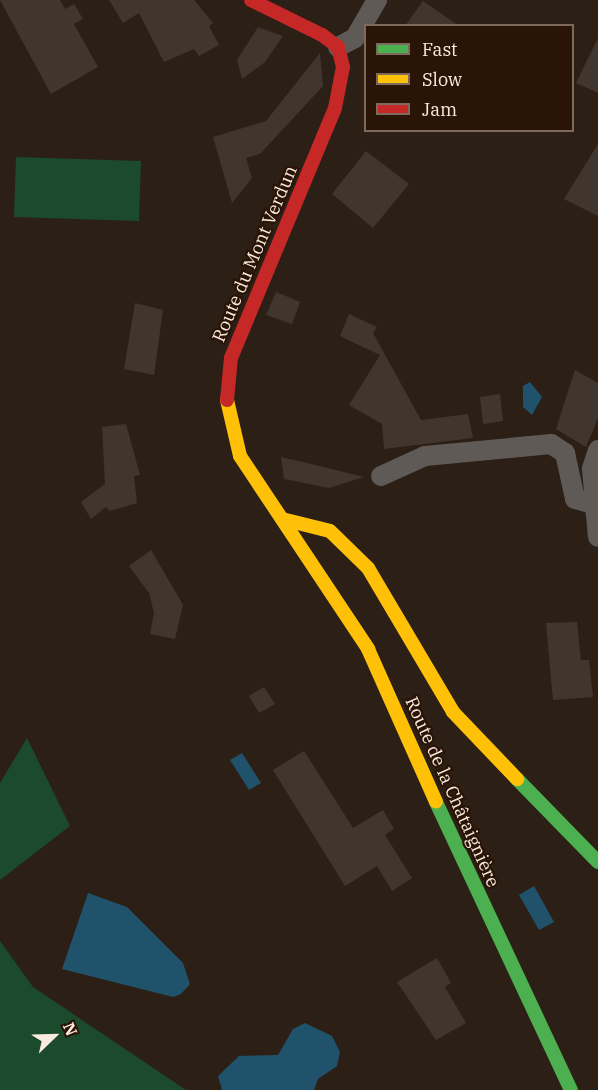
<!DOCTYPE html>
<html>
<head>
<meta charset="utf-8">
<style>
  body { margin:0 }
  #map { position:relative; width:598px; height:1090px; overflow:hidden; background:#2c1f16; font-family:"IBM Plex Serif",serif }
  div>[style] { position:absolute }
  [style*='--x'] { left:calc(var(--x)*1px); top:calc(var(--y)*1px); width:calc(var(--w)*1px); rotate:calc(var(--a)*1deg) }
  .green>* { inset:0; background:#1b4a2c }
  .water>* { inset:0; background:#21526c }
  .building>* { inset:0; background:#41362e }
  .street>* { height:20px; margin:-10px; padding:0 10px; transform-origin:10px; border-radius:10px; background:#605a57 }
  .fast>* { height:14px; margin:-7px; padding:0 7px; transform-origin:7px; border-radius:7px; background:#4caf50 }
  .slow>* { height:14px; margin:-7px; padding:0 7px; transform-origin:7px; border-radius:7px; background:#ffc107 }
  .jam>* { height:14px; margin:-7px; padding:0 7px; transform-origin:7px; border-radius:7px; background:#c62828 }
  span { translate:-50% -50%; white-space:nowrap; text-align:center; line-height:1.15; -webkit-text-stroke:4.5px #2a1405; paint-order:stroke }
  .street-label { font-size:18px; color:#faeae0 }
  .legend { position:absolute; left:364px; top:24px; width:210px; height:108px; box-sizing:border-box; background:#2a1405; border:2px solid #7d6a5d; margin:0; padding:8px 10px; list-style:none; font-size:18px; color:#faeae0 }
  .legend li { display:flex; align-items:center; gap:12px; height:30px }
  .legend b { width:30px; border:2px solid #7d6a5d }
  .north { position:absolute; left:24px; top:1006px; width:60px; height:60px; -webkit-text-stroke:4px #2a1405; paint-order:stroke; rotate:67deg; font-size:16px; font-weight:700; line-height:24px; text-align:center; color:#faeae0 }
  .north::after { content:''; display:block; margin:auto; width:21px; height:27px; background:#faeae0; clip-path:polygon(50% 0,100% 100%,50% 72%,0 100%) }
</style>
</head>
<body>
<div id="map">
  <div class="green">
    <div style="clip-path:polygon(16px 157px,141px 161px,139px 221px,14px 217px)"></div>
    <div style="clip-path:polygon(27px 738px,70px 826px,0 880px,0 783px)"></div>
    <div style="clip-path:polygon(0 941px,33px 987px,186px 1090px,0 1090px)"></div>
  </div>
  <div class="water">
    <div style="clip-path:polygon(530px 382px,542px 397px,532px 415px,523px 407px,523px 386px)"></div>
    <div style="clip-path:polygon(242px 753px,261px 783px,249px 790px,230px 760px)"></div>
    <div style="clip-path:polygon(534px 886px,554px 922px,539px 930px,519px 895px)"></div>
    <div style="clip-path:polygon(88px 893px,127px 907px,183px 963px,190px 984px,181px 994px,173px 997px,62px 969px)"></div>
    <div style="clip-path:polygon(305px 1023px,332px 1036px,340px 1052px,337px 1066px,318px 1079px,314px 1090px,222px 1090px,218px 1076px,239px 1056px,278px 1055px,293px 1029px)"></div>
  </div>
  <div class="building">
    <div style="clip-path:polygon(0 0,60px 0,65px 9px,74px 4px,83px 19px,74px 24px,98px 67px,51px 94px)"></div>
    <div style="clip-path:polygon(109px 0,194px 0,213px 23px,209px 26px,219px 45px,199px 56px,194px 49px,164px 62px,139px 13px,123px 23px)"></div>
    <div style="clip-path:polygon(423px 1px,459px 26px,405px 26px)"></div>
    <div style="clip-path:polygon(258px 27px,283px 36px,265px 62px,242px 79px,237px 60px)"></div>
    <div style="clip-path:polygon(598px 38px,598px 93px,576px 83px)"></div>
    <div style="clip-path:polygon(320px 53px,323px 86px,260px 154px,246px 158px,252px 178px,232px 203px,213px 137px,266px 121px)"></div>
    <div style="clip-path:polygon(598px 144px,598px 216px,564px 199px)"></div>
    <div style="clip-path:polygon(366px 151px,409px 184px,373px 228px,332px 194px)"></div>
    <div style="clip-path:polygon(276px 292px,300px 302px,292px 324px,266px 315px)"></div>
    <div style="clip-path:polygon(135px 303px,163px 310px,154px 375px,124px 369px)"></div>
    <div style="clip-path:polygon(349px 314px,377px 327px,373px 333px,421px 420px,468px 414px,473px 438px,384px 449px,382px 424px,349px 405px,380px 355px,340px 336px)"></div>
    <div style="clip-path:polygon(575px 370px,598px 383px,598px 418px,586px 447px,556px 429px)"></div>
    <div style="clip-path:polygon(500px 394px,503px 421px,483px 424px,480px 397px)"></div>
    <div style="clip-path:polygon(126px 424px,140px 475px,134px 476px,137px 503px,110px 511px,106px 507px,91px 519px,81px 502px,105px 484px,102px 427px)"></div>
    <div style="clip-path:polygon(281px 457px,311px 464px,364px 477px,329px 488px,284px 479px)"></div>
    <div style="clip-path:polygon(151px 550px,183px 605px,175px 639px,150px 634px,154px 613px,149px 593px,129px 566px)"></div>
    <div style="clip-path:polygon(577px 622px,581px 660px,589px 660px,593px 697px,553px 700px,546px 623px)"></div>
    <div style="clip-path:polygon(264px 687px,275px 704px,259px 713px,249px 696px)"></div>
    <div style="clip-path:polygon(304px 751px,353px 828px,383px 810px,394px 829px,385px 835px,412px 878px,392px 891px,377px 866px,345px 886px,273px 770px)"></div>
    <div style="clip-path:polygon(437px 958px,451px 983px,445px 987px,466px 1023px,436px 1040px,397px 982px)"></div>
  </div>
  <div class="street">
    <div style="--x:338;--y:47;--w:19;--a:-28"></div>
    <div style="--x:355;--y:38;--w:44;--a:-59.9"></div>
    <div style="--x:598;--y:450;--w:20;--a:108"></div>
    <div style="--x:592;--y:469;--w:68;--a:85"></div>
    <div style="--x:381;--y:476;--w:48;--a:-24.4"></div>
    <div style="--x:425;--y:456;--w:127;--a:-5.4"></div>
    <div style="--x:551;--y:444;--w:17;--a:33"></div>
    <div style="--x:565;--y:453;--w:47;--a:77.7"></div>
    <div style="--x:575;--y:499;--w:19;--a:16"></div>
  </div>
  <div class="fast">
    <div style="--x:517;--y:779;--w:116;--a:45.7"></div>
    <div style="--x:436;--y:802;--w:318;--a:64.9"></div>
  </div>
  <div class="slow">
    <div style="--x:227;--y:400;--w:57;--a:76.9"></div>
    <div style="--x:240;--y:456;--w:232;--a:56.4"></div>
    <div style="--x:368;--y:649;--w:167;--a:66"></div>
    <div style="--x:282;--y:519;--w:49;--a:14"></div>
    <div style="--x:330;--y:531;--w:53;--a:44.2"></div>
    <div style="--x:368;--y:568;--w:167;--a:59.4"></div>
    <div style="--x:453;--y:712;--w:93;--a:46.3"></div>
  </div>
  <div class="jam">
    <div style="--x:227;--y:400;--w:42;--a:-84.6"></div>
    <div style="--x:231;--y:358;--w:271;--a:-67.4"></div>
    <div style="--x:335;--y:108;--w:42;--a:-79"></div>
    <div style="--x:343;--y:67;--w:21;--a:-104"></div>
    <div style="--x:338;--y:47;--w:20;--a:-143"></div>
    <div style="--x:322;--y:35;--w:79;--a:-153.8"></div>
  </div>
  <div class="street-label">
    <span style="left:255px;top:254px;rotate:-67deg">Route du Mont Verdun</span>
    <span style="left:452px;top:792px;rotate:66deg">Route de la Châtaignière</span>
  </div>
  <ul class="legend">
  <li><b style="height:8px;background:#4caf50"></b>Fast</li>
  <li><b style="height:8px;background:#ffc107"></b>Slow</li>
  <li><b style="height:8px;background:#c62828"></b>Jam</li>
  </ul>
  <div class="north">N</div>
</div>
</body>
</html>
